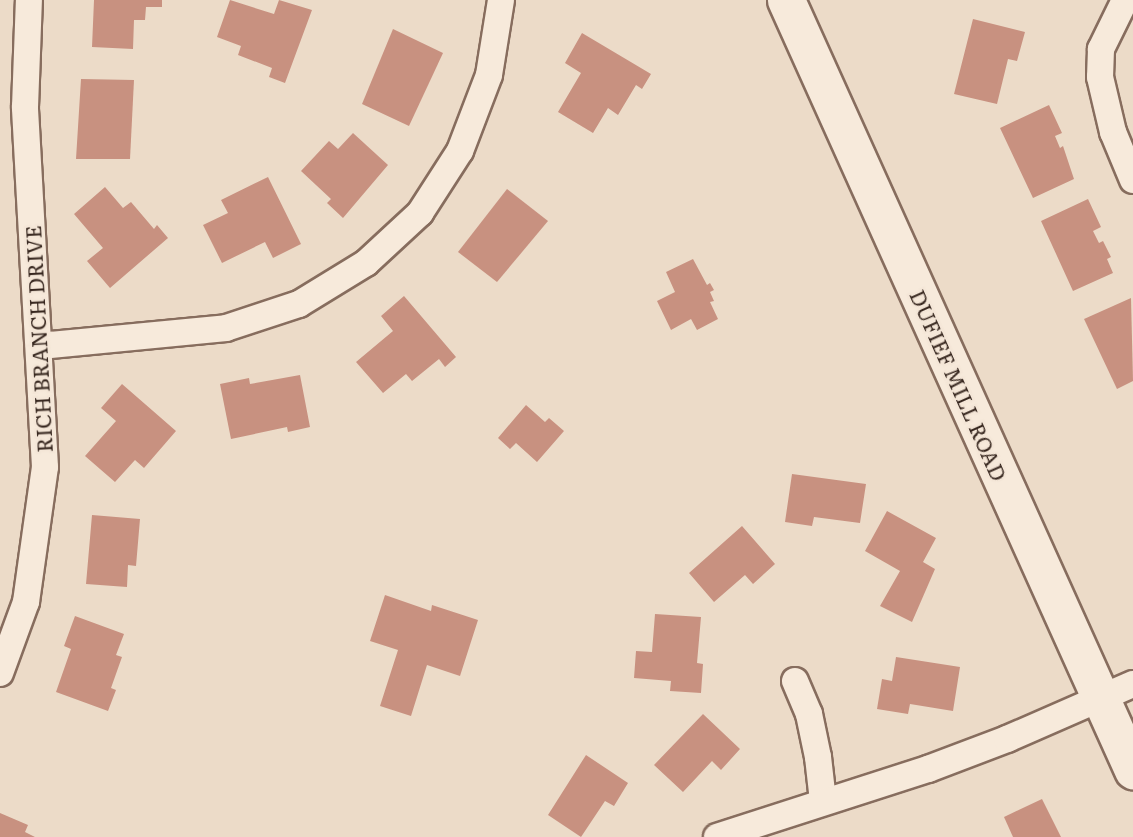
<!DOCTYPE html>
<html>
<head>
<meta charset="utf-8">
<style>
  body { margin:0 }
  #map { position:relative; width:1133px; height:837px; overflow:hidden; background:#ecdbc8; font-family:Literata,serif }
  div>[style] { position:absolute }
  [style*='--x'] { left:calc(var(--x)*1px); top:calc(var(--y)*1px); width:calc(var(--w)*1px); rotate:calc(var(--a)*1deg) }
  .building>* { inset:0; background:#c89180 }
  .roads { filter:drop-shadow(2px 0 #876d5e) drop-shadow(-2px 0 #876d5e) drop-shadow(0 2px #876d5e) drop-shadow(0 -2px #876d5e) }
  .street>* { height:26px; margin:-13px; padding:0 13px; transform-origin:13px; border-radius:13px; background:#f7eadb }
  .secondary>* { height:37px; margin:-18.5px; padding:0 18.5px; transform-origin:18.5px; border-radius:18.5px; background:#f7eadb }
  span { translate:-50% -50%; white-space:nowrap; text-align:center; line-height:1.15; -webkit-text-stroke:5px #f4e6d7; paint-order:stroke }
  .street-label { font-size:21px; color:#382820 }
</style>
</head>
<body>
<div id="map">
  <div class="building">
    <div style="clip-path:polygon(94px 0,162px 0,162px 7px,146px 7px,145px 20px,134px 20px,133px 49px,92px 47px)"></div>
    <div style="clip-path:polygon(230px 0,274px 14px,279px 0,312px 10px,285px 83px,269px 77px,272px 68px,238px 55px,241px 46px,217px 37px)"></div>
    <div style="clip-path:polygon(973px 19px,1025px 32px,1017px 61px,1008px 59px,997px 104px,954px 94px)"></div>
    <div style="clip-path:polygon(393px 29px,443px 53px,409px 126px,362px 104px)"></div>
    <div style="clip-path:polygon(582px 33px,651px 74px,642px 89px,636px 85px,618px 115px,608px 108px,593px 133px,558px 112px,581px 73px,565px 63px)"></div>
    <div style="clip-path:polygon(81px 79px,134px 80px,130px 159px,76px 159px)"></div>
    <div style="clip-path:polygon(1049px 105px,1062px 133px,1055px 136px,1060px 148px,1063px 146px,1074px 179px,1033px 198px,1000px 128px)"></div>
    <div style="clip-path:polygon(353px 133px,388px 165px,343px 218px,327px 203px,331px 199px,301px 171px,329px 141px,338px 149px)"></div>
    <div style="clip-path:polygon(268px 177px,301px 244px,273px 258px,265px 242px,222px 263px,203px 225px,228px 213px,221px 200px)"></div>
    <div style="clip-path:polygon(105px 187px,123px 208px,131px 202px,154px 229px,157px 225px,168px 238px,110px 288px,87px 261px,103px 248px,74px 214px)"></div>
    <div style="clip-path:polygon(507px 189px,548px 221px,497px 282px,458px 252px)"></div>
    <div style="clip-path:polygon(1088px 199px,1101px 227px,1093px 231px,1099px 243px,1103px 241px,1111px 257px,1107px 259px,1113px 273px,1073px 291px,1041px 221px)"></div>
    <div style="clip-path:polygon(693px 259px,707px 285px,710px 283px,714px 290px,710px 292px,714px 301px,710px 302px,718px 319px,697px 330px,691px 319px,671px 330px,657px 301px,675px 292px,666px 272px)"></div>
    <div style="clip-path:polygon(404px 296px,456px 357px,445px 367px,439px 359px,412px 381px,406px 374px,383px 393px,356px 362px,393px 331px,381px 316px)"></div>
    <div style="clip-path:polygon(1131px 298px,1133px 381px,1117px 389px,1084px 319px)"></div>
    <div style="clip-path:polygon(300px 375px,310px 427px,288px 432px,287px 427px,231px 439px,220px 384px,249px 378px,250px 384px)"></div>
    <div style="clip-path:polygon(122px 384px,176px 431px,144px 468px,135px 460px,115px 482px,85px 456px,116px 421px,101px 408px)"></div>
    <div style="clip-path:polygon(526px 405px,545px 422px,549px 418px,564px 431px,537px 462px,516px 443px,510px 449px,498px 438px)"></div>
    <div style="clip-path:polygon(792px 474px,866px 484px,860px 523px,814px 517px,812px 526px,785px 522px)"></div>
    <div style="clip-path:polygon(887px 511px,936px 538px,923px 562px,935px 569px,912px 622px,880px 606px,900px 571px,865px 551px)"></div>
    <div style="clip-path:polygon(92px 515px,140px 519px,136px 566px,128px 565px,127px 587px,86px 584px)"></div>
    <div style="clip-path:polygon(742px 526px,775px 564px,753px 584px,745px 575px,714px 602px,689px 573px)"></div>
    <div style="clip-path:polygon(385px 595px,431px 611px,432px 605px,478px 620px,460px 676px,427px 665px,411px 716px,380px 706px,398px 650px,370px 641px)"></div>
    <div style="clip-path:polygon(655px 614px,701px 617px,697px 663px,703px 664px,701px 693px,670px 691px,671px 681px,634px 678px,636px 651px,652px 652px)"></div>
    <div style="clip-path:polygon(75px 616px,124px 634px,116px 655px,122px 657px,111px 688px,116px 690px,108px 711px,56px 692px,71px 649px,64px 646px)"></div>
    <div style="clip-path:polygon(896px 657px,960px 667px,953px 711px,910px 704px,908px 714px,877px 709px,882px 679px,892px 681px)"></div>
    <div style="clip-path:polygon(703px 714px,740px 749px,721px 770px,712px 761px,683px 792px,654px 765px)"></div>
    <div style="clip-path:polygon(586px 755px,628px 783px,614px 806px,605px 801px,581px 837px,548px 815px)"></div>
    <div style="clip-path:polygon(1042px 799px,1061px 837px,1013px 837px,1004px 817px)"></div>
    <div style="clip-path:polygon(0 813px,28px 825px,25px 832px,35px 837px,0 837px)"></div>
  </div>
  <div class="roads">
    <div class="street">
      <div style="--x:1125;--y:0;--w:55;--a:116.1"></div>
      <div style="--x:1101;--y:49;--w:28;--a:92"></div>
      <div style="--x:1100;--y:77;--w:57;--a:76.7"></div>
      <div style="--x:1113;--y:132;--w:52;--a:67.4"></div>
      <div style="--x:40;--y:346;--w:187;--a:-5.5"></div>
      <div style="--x:226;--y:328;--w:77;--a:-18.2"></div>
      <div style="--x:299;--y:304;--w:79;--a:-31.5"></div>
      <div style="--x:366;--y:263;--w:74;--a:-42.8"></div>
      <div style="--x:420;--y:213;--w:74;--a:-57.2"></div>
      <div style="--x:460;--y:151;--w:81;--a:-69.1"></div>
      <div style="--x:489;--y:75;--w:76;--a:-80.9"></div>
      <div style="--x:0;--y:673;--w:76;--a:-69.9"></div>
      <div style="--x:26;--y:602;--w:136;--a:-82"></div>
      <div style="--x:45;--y:467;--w:361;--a:-93.2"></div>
      <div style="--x:25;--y:107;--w:107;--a:-87.9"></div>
      <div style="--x:795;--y:681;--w:36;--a:67"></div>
      <div style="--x:809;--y:714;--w:44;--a:78.2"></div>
      <div style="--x:818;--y:757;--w:44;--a:83.5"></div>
      <div style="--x:717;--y:837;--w:222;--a:-17.9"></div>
      <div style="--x:928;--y:769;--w:85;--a:-20.8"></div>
      <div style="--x:1007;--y:739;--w:137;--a:-23.6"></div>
    </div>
    <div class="secondary">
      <div style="--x:786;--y:0;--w:845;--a:65.74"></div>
    </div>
  </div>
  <div class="street-label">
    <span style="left:38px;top:339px;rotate:-93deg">RICH BRANCH DRIVE</span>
    <span style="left:959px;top:385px;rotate:66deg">DUFIEF MILL ROAD</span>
  </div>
</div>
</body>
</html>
